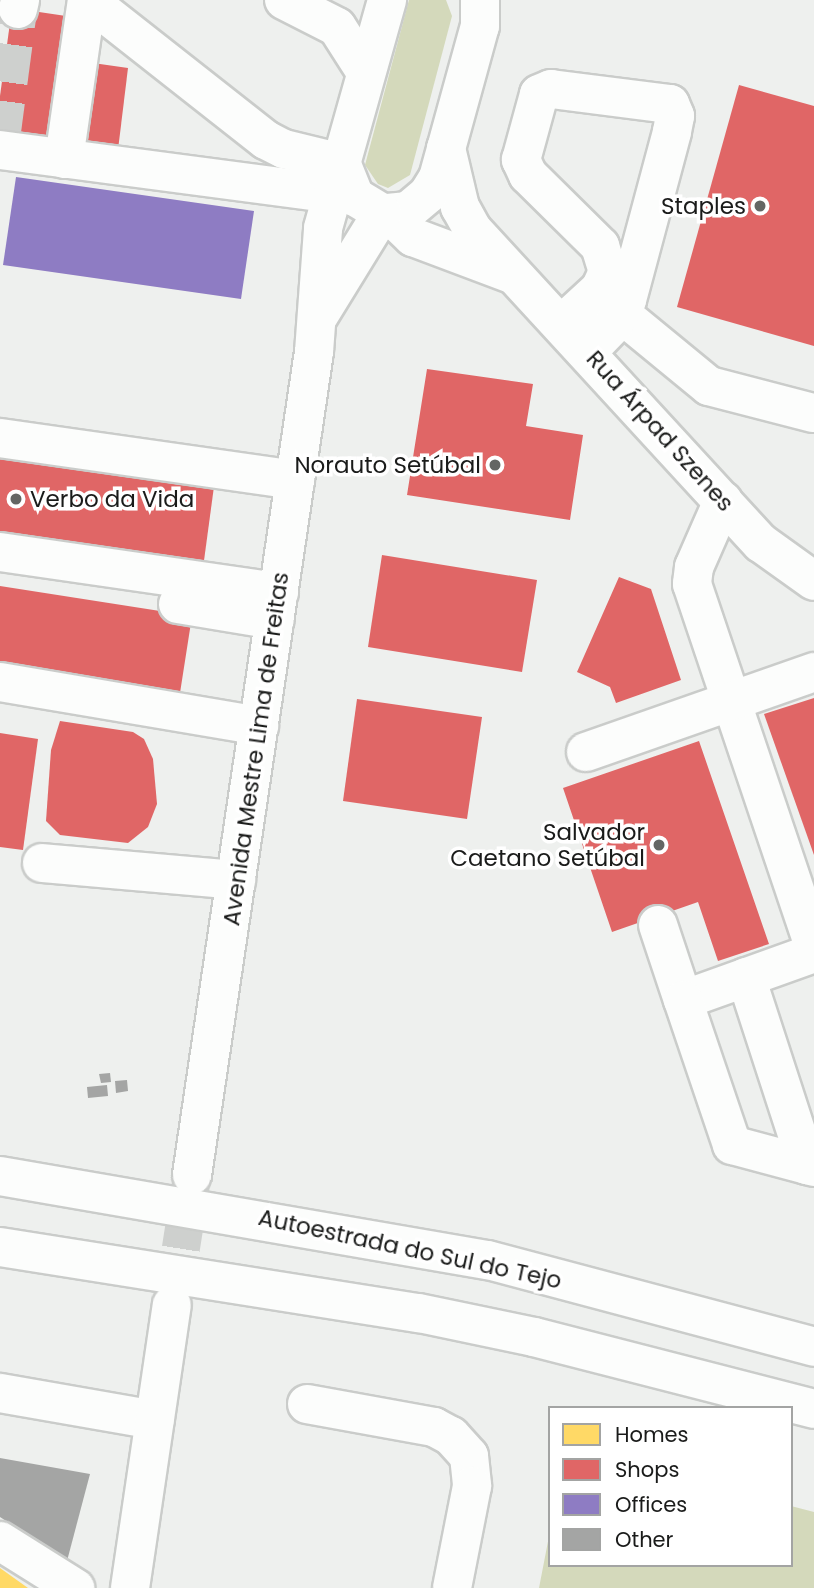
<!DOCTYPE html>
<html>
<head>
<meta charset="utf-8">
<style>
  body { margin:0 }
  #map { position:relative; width:814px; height:1588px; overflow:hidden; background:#eef0ee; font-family:Poppins,sans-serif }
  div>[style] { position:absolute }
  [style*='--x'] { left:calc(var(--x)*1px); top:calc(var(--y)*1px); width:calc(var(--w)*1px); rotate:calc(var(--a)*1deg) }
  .green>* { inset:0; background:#d4d9bb }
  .homes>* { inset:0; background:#ffd966 }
  .shops>* { inset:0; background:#e06666 }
  .offices>* { inset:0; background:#8e7cc3 }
  .building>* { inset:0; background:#a4a5a4 }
  .minor-tunnel>* { height:38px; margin-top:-19px; transform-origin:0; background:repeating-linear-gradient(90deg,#ced0ce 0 38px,transparent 0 57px) }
  .major-tunnel>* { height:38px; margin-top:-19px; transform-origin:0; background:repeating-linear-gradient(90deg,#ced0ce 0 38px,transparent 0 57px) }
  .roads { filter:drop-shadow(2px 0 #caccca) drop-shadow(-2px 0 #caccca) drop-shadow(0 2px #caccca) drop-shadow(0 -2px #caccca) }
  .minor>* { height:38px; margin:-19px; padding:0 19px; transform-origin:19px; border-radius:19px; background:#fcfdfc }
  .major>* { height:38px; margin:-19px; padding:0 19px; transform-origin:19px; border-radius:19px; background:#fcfdfc }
  .highway>* { height:38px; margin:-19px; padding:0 19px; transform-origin:19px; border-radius:19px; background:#fcfdfc }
  .dots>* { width:19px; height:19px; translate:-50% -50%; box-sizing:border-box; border:4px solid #fff; border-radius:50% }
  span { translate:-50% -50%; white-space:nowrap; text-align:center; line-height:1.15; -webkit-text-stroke:7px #fff; paint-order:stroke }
  .poi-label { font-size:23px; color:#1a1b1a }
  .right { translate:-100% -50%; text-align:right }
  .left { translate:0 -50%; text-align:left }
  .street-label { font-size:23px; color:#1a1b1a }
  .legend { position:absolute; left:548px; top:1406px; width:245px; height:161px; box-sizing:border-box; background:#fff; border:2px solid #a3a4a3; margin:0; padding:9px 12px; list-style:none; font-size:21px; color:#1a1b1a }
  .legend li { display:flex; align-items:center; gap:14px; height:35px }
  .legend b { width:35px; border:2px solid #a3a4a3 }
</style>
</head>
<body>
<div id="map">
  <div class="green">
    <div style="clip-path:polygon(409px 0,446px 0,452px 16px,410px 175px,388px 188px,378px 184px,365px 165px)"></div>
    <div style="clip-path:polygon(791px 1506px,814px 1512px,814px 1588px,539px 1588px,550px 1531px,550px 1565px,791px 1565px)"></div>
  </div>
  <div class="homes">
    <div style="clip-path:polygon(0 1568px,28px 1588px,0 1588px)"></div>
  </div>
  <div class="shops">
    <div style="clip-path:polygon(12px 8px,66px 16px,48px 146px,0 139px,0 96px)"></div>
    <div style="clip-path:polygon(93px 63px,128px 68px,117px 158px,81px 153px)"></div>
    <div style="clip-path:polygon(739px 85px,814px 106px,814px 346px,677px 307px)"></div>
    <div style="clip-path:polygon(427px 369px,533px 384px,526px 426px,583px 435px,570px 520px,407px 495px)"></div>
    <div style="clip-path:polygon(0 451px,215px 479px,203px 568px,0 542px)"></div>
    <div style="clip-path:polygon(382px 555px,537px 580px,522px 672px,368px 647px)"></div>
    <div style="clip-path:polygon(619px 577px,651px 589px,681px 680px,616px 703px,610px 687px,577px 672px)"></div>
    <div style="clip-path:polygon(0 586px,192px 616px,180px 693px,0 664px)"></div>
    <div style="clip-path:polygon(814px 698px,814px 855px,764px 714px)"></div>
    <div style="clip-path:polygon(357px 699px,482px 717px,467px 819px,343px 801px)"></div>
    <div style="clip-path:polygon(60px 721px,133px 732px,144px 739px,153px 759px,157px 804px,148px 827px,128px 843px,60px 835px,46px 821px,51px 750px)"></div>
    <div style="clip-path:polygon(0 733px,38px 739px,23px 850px,0 847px)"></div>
    <div style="clip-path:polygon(699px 741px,769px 944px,718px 961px,698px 902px,612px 932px,563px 788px)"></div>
  </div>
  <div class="offices">
    <div style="clip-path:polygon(16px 177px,254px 211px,241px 299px,3px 265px)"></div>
  </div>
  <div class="building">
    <div style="clip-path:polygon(110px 1073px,111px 1082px,101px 1083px,99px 1074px)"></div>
    <div style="clip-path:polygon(127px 1080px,128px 1091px,116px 1093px,115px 1081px)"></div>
    <div style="clip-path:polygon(107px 1085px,108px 1096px,88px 1098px,87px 1087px)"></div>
    <div style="clip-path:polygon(0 1458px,90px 1474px,67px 1561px,0 1517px)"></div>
  </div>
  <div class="minor-tunnel">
    <div style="--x:1;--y:139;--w:131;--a:-82.5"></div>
  </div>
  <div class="major-tunnel">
    <div style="--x:172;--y:1305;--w:130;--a:-81.1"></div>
  </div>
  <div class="roads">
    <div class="minor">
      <div style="--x:88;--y:0;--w:226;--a:38.2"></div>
      <div style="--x:266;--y:140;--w:20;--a:27"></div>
      <div style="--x:284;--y:149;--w:59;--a:13.8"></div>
      <div style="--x:284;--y:0;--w:59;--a:27"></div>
      <div style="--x:337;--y:27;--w:52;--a:57.5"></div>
      <div style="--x:18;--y:9;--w:9;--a:-77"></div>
      <div style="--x:446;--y:148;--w:61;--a:76.7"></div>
      <div style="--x:460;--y:207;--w:25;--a:61"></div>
      <div style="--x:472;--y:229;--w:427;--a:47.4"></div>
      <div style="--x:761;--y:543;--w:65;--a:35.6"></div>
      <div style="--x:0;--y:150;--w:335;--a:7.5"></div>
      <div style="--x:64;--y:159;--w:161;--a:-81.8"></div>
      <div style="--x:382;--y:213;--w:6;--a:0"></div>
      <div style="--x:388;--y:213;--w:35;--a:44"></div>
      <div style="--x:413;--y:237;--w:103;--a:20.6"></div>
      <div style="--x:620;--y:313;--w:115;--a:39.4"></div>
      <div style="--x:709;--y:386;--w:107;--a:14.6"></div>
      <div style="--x:562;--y:324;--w:52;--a:-42.6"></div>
      <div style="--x:600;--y:289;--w:19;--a:-65"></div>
      <div style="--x:608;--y:272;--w:27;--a:-107"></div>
      <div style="--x:600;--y:246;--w:101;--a:-135.4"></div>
      <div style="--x:528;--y:175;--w:17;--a:-115"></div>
      <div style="--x:521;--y:160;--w:68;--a:-74.7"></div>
      <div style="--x:539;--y:94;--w:13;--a:-23"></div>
      <div style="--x:551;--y:89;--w:120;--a:7.2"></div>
      <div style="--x:670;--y:104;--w:13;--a:67"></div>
      <div style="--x:675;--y:116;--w:16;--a:101"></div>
      <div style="--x:672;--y:132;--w:174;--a:105"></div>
      <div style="--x:627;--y:300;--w:26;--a:118"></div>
      <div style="--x:615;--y:323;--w:39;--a:134"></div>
      <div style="--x:0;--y:438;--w:298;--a:8.1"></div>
      <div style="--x:723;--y:501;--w:72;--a:113.7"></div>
      <div style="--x:694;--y:567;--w:17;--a:97"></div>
      <div style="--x:692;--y:584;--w:383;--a:71.4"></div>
      <div style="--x:0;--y:552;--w:282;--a:8.2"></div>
      <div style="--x:178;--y:604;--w:98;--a:9.4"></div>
      <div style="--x:0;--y:682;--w:263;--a:9.6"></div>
      <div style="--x:586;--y:752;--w:242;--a:-19.3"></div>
      <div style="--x:42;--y:863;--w:195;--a:5"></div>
      <div style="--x:658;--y:925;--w:79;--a:71.6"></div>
      <div style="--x:814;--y:953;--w:139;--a:160.3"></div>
      <div style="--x:683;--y:1000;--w:153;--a:71.3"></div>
      <div style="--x:732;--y:1145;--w:85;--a:15"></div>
      <div style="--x:746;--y:977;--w:198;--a:72"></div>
      <div style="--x:0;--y:1393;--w:157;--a:9.9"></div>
      <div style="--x:307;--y:1404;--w:129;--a:10.3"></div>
      <div style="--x:434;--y:1427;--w:19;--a:28"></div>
      <div style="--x:451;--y:1436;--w:27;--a:48"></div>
      <div style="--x:469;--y:1456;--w:30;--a:84"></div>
      <div style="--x:472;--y:1486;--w:104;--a:101.1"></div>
      <div style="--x:0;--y:1541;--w:89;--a:32.1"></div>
    </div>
    <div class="major">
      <div style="--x:388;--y:213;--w:20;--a:-6"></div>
      <div style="--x:408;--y:211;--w:26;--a:-40"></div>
      <div style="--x:428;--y:194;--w:19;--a:-58"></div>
      <div style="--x:438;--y:178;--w:158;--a:-74.6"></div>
      <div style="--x:480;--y:26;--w:26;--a:-90"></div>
      <div style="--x:318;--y:317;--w:122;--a:-58.4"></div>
      <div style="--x:382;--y:213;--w:31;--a:-149"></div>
      <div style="--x:355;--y:197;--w:37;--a:-112"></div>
      <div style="--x:192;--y:1175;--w:832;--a:-81.57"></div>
      <div style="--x:314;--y:352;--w:124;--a:-85.8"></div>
      <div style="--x:323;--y:228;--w:237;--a:-74.3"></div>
      <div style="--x:130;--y:1588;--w:286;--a:-81.6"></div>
    </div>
    <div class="highway">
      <div style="--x:0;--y:1176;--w:495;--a:9.8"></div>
      <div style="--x:488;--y:1260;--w:337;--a:14.9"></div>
      <div style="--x:0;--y:1247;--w:424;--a:9"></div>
      <div style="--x:419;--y:1313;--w:117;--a:11.8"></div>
      <div style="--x:534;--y:1337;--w:289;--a:14.4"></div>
    </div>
  </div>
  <div class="dots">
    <div style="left:760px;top:206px;background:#646664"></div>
    <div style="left:495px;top:465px;background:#646664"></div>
    <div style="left:16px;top:499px;background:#646664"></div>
    <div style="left:659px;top:845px;background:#646664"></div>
  </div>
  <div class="poi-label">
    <span class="right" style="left:746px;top:206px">Staples</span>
    <span class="right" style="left:481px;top:465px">Norauto Setúbal</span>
    <span class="left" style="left:30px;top:499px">Verbo da Vida</span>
    <span class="right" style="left:645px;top:845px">Salvador<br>Caetano Setúbal</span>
  </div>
  <div class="street-label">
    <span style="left:660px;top:431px;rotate:48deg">Rua Árpad Szenes</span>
    <span style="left:256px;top:749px;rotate:-82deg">Avenida Mestre Lima de Freitas</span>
    <span style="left:410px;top:1249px;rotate:12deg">Autoestrada do Sul do Tejo</span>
  </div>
  <ul class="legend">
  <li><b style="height:19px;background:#ffd966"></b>Homes</li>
  <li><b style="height:19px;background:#e06666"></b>Shops</li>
  <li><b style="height:19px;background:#8e7cc3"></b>Offices</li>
  <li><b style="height:19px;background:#a4a5a4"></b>Other</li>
  </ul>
</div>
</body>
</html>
